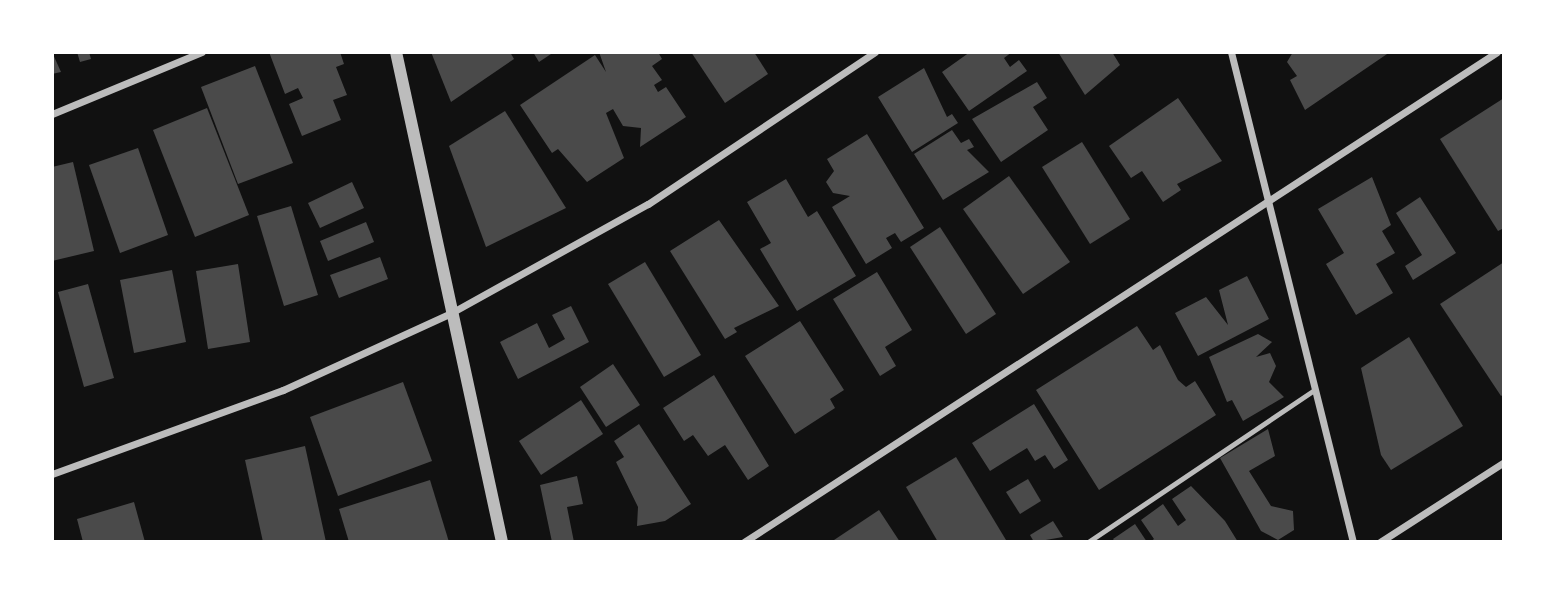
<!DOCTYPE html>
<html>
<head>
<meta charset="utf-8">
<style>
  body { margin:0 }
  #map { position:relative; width:1556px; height:594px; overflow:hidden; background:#111; font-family:"Fira Sans",sans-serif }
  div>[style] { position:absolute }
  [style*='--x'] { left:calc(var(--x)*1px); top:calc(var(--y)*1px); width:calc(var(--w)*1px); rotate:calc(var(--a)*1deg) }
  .building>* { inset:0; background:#4a4a4a }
  .service>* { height:5px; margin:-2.5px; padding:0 2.5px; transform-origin:2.5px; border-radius:2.5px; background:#bcbcbc }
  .minor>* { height:7px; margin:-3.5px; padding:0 3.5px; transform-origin:3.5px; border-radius:3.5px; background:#bcbcbc }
  .tertiary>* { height:12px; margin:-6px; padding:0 6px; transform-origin:6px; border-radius:6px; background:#bcbcbc }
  span { translate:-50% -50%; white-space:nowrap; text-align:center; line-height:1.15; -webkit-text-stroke:6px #fff; paint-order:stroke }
  .frame { position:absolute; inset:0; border:54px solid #fff; pointer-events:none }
</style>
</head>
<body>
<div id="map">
  <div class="building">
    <div style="clip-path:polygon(52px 52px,61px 72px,52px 74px)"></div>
    <div style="clip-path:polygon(77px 52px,89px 52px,91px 59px,80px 62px)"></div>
    <div style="clip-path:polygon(269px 52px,340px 52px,344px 64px,336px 67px,347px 95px,333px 100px,341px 120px,302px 136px,289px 104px,303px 98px,298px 88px,285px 94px)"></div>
    <div style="clip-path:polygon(431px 52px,510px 52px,514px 59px,451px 102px)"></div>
    <div style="clip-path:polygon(533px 52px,554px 52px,539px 62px)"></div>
    <div style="clip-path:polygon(599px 52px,658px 52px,662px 59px,652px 66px,662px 80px,654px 85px,658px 92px,666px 87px,686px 117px,640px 147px,641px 128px,623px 126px,613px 109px,606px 113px,624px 158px,587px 182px,558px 149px,552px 153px,520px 105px,595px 55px,606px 72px)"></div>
    <div style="clip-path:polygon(691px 52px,754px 52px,768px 74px,725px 103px)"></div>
    <div style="clip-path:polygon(970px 52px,1012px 52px,1004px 58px,1010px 67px,1019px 60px,1027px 71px,969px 111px,942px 72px)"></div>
    <div style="clip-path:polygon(1058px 52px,1112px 52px,1120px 65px,1085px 95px)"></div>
    <div style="clip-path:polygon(1293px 52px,1390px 52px,1305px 110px,1290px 80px,1297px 76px,1287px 62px)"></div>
    <div style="clip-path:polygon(255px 66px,293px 163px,238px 184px,201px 87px)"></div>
    <div style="clip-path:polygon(924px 68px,947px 117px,952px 114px,958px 123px,912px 152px,878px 97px)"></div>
    <div style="clip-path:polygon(1037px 82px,1047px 98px,1033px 107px,1048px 130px,1001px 162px,972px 119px)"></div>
    <div style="clip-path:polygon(1178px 98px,1222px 161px,1177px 184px,1181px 190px,1163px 202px,1142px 171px,1131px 178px,1109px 146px)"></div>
    <div style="clip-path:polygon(1504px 98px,1504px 228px,1498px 231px,1440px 139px)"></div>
    <div style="clip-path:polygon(207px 108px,249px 215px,195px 237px,153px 130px)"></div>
    <div style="clip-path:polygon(505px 111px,566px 208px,486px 247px,449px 146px)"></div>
    <div style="clip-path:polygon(952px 130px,961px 143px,969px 139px,974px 147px,967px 150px,989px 172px,943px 200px,914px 154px)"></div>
    <div style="clip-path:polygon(867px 134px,924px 228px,901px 242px,895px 233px,886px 238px,892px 248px,866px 264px,832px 207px,850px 196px,833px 193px,826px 182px,834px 171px,827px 159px)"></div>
    <div style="clip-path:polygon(1082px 142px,1130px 219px,1090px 244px,1042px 167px)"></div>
    <div style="clip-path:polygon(138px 148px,168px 235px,120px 253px,89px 165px)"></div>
    <div style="clip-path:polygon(73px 162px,94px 251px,52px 261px,52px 167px)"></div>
    <div style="clip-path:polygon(1009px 176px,1070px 262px,1023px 294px,963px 209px)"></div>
    <div style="clip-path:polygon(1372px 177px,1391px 225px,1382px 231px,1395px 253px,1376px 264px,1393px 293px,1356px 315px,1326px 264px,1344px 253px,1318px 209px)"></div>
    <div style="clip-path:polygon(786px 179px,808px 217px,817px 211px,856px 276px,797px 311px,760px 249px,771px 243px,747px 202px)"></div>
    <div style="clip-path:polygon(352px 182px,364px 208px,320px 228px,308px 203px)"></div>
    <div style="clip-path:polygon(1420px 197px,1456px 253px,1413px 280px,1405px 266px,1422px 255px,1396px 213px)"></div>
    <div style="clip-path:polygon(291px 206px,318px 295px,284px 306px,257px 216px)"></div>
    <div style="clip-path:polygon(719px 220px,779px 306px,734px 328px,737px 332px,725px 339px,670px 251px)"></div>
    <div style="clip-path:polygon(366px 222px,374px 242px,328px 261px,320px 241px)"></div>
    <div style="clip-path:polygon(940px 227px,996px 314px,966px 334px,910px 247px)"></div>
    <div style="clip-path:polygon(380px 257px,388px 279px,339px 298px,330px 275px)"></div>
    <div style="clip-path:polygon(645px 262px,701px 355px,664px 377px,608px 284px)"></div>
    <div style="clip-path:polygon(1504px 262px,1504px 394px,1501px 396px,1440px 304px)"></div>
    <div style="clip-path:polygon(238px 264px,250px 342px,208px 349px,196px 271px)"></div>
    <div style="clip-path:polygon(172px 270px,186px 342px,134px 353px,120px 280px)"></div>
    <div style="clip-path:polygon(877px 272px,912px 330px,885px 347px,896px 366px,880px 376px,833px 299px)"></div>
    <div style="clip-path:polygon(1247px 276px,1269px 319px,1198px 356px,1175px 313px,1206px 297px,1228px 325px,1219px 290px)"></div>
    <div style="clip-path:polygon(88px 284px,114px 378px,84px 387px,58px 292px)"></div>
    <div style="clip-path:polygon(571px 306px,589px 342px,518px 379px,500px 342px,537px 323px,549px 348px,565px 339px,552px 315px)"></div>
    <div style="clip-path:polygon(800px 321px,844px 390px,830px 399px,835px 408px,795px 434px,745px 356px)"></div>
    <div style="clip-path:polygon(1137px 326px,1153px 350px,1160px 345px,1178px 380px,1186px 387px,1195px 381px,1216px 415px,1099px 490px,1036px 390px)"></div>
    <div style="clip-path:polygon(1258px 334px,1272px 342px,1256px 357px,1270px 353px,1276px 366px,1269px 382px,1284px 397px,1243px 421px,1232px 400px,1227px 402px,1209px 357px)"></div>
    <div style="clip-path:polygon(1409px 337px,1463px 426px,1391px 470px,1381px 455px,1361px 368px)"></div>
    <div style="clip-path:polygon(613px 364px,640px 405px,606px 427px,580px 387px)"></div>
    <div style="clip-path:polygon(714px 375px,769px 466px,748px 480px,725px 445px,708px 456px,693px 435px,684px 441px,663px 408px)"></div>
    <div style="clip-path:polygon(403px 382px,432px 461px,338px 496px,310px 417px)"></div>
    <div style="clip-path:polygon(581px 400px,603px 434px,541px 475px,519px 441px)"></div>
    <div style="clip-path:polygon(1034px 404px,1068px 460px,1054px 469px,1045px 455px,1035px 461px,1027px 448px,990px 471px,972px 443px)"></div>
    <div style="clip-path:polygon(639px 424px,691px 504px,665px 521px,637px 526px,638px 507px,616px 462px,624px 457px,614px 441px)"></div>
    <div style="clip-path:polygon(1268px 429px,1275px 456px,1249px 471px,1271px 506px,1293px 511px,1294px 530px,1278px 540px,1261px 531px,1220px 458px)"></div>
    <div style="clip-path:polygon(305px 446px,326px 542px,263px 542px,245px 460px)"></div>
    <div style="clip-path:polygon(956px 457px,1006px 540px,1004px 542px,938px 542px,906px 487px)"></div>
    <div style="clip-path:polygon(577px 476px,583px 504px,567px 507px,574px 542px,552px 542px,540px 485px)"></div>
    <div style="clip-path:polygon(1028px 479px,1041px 501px,1020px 514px,1006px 492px)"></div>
    <div style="clip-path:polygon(430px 480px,449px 542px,349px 542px,339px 509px)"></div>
    <div style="clip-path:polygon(1191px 486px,1225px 521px,1238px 542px,1150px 542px,1154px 539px,1141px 520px,1163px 504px,1178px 526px,1186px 520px,1172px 499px)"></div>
    <div style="clip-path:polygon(134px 502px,145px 542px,83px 542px,77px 519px)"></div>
    <div style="clip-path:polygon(879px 510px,900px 542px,831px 542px)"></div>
    <div style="clip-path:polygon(1053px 521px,1063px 537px,1034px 542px,1030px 535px)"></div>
    <div style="clip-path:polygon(1135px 524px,1147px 542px,1115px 542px,1113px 539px)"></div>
  </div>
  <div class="service">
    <div style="--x:1088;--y:542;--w:272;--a:-33.9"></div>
  </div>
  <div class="minor">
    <div style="--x:1231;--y:52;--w:505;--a:76.02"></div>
    <div style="--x:52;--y:114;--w:162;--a:-22.5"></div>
    <div style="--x:52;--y:474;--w:246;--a:-20"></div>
    <div style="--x:283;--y:390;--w:185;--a:-24.6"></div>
    <div style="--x:451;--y:313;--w:225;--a:-29"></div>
    <div style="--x:648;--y:204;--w:273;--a:-33.8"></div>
    <div style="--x:744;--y:542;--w:898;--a:-33.05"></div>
    <div style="--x:1380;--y:542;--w:148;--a:-32.8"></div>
  </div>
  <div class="tertiary">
    <div style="--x:396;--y:52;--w:501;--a:77.79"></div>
  </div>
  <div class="frame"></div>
</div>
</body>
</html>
